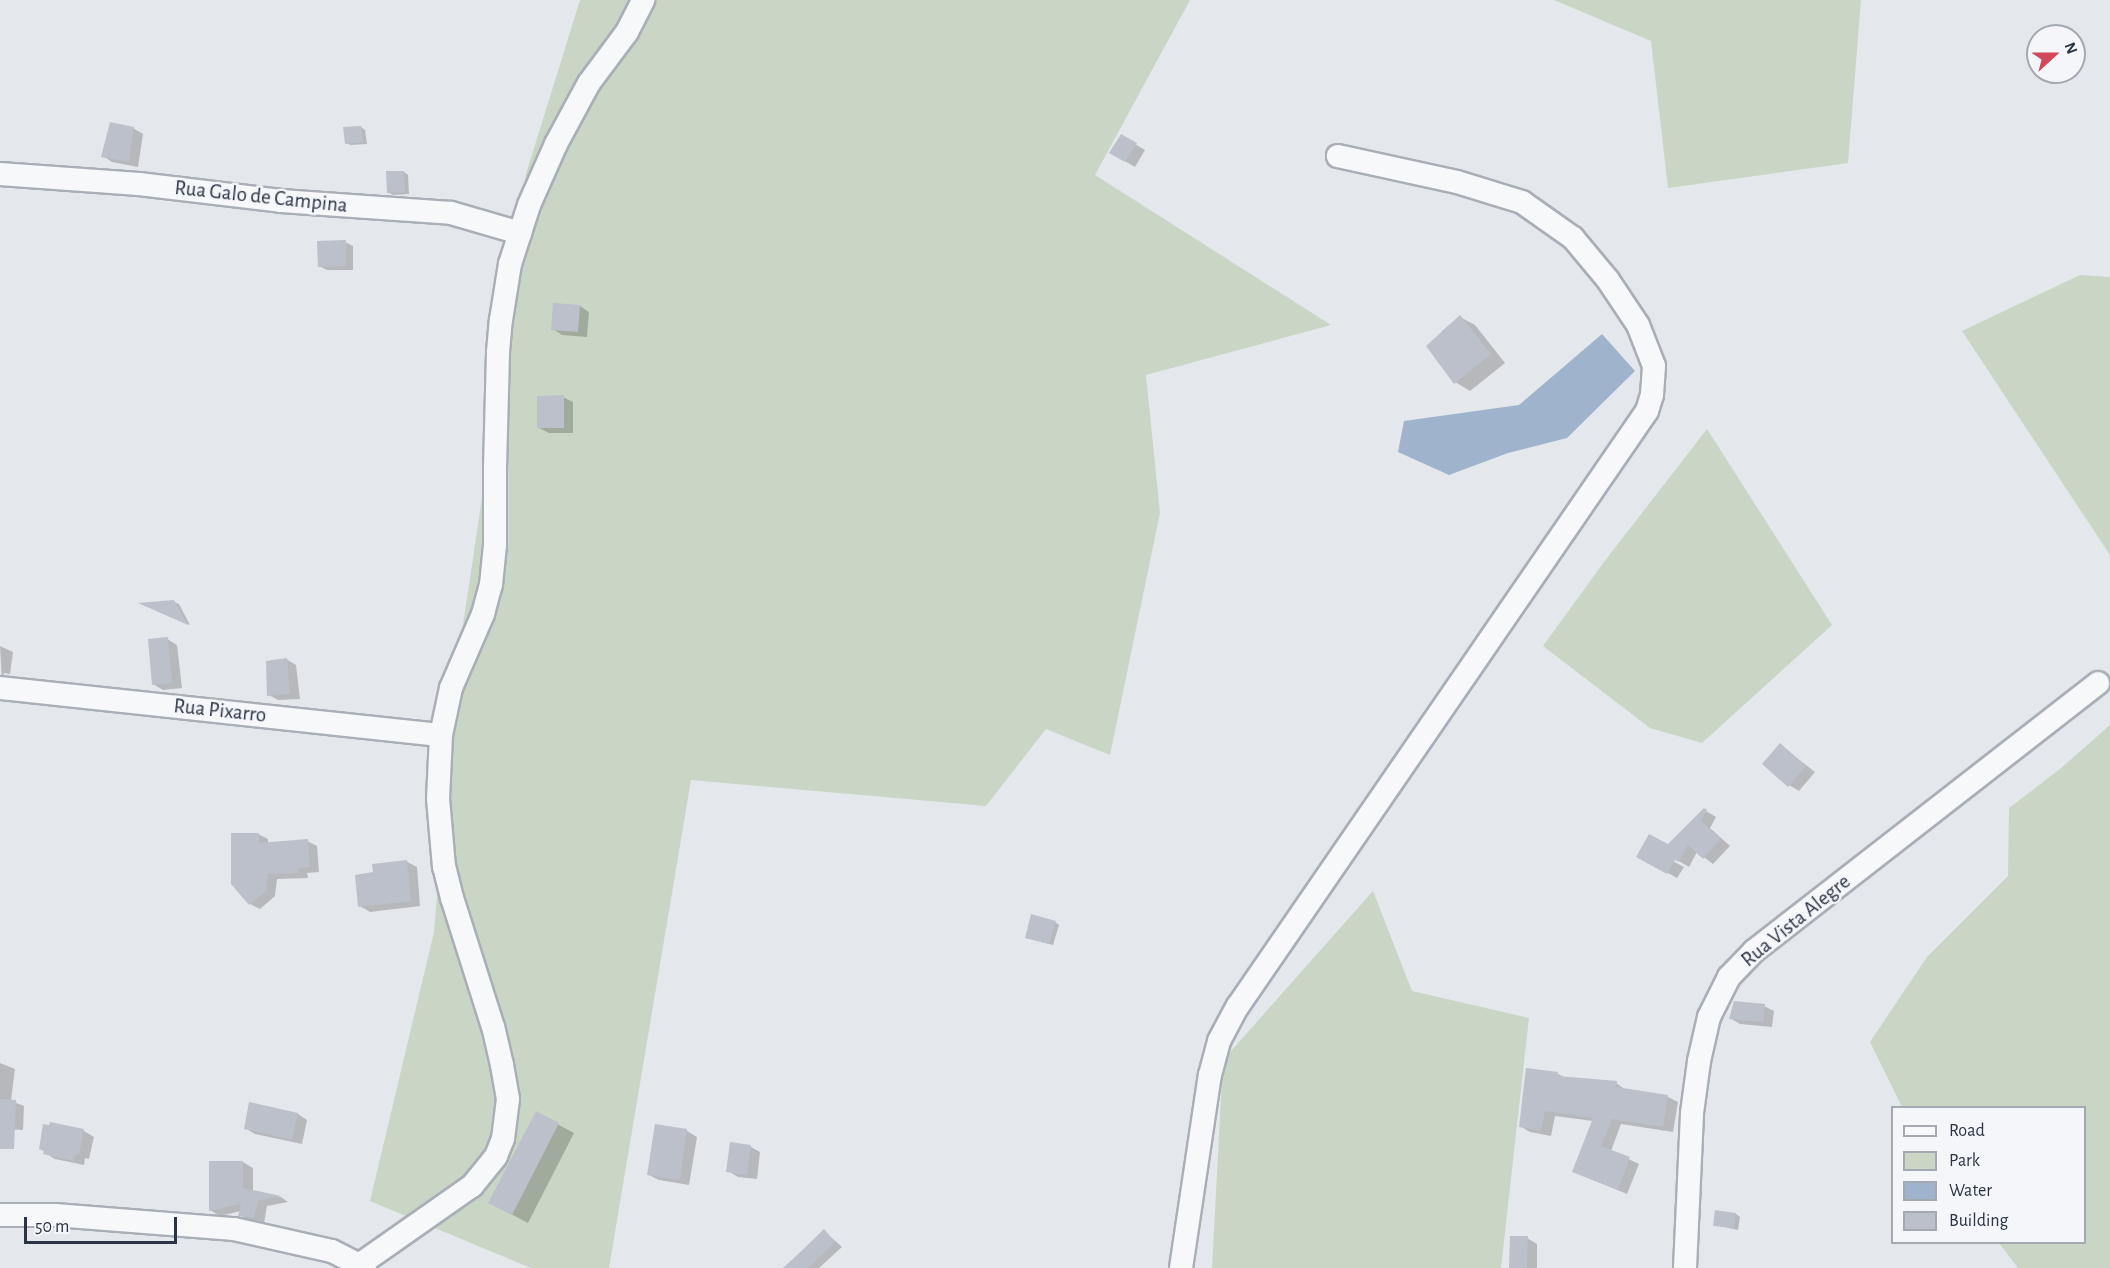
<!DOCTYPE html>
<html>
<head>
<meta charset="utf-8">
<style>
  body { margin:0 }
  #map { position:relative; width:2110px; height:1268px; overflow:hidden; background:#e4e7ec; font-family:"Alegreya Sans",sans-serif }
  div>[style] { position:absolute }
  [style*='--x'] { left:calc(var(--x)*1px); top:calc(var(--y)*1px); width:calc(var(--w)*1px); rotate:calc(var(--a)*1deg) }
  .green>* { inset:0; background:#c9d6c5 }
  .water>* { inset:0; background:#9fb4cc }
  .shadow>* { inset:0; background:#0003 }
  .building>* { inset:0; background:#bbc0ca }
  .roads { filter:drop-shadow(2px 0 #a9aeb7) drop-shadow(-2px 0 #a9aeb7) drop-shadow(0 2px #a9aeb7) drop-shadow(0 -2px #a9aeb7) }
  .minor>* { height:22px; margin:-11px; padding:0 11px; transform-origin:11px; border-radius:11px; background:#f7f8fa }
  span { translate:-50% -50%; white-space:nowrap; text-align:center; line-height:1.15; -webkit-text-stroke:5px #f4f6f9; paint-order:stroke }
  .street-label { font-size:21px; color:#2b3445 }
  .legend { position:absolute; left:1891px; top:1106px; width:195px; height:138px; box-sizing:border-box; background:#f4f6f9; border:2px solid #a4a8b1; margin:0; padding:8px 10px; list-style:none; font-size:18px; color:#2b3445 }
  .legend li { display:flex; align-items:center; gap:12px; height:30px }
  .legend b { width:30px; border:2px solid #a4a8b1 }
  .north { position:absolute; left:2026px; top:24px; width:60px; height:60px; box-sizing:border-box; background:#f4f6f9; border:2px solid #a4a8b1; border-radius:50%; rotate:69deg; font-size:16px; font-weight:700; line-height:24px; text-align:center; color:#2b3445 }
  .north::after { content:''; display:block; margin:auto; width:21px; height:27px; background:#d1495b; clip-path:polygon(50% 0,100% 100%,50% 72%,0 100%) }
  .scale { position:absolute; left:24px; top:1217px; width:153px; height:27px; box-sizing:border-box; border:3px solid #2b3445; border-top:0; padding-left:8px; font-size:18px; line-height:21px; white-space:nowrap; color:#2b3445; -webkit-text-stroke:4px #f4f6f9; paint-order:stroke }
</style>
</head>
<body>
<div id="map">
  <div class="green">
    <div style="clip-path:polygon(580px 0,1190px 0,1095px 175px,1331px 325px,1146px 375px,1160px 513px,1110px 755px,1046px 729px,986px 806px,691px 780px,609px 1268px,531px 1268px,370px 1201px,434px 932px,455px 679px,493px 424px,526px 174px)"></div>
    <div style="clip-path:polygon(1554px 0,1861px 0,1848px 163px,1668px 188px,1651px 41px)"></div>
    <div style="clip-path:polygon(2080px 275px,2110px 277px,2110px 555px,1962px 331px)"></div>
    <div style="clip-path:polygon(1707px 429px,1832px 625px,1702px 743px,1650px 728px,1543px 646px,1604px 562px)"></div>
    <div style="clip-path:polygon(2110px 725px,2110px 1268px,2018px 1268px,1999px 1243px,2084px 1242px,2084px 1108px,1902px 1107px,1870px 1042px,1927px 957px,2008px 876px,2009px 808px,2060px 769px)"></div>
    <div style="clip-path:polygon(1373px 891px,1412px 991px,1529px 1018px,1501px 1268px,1212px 1268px,1223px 1060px)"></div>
  </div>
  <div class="water">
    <div style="clip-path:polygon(1602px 334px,1635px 371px,1567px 438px,1508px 453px,1449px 475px,1398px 452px,1404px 421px,1519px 405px)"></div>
  </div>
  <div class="shadow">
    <div style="clip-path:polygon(361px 127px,365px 130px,367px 144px,351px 145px,346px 143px)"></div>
    <div style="clip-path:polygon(133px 128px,143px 134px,138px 167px,112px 162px,103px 156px)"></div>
    <div style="clip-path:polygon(1121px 136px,1145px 150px,1135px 167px,1111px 153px)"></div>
    <div style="clip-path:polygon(404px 172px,408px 175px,409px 194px,393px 195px,388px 192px)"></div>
    <div style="clip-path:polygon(345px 242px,353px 246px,353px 270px,327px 270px,319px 266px)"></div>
    <div style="clip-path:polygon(580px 306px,589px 312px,587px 337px,562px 335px,553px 329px)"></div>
    <div style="clip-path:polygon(1460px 317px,1475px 325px,1505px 363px,1470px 391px,1455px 382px,1442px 331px)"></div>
    <div style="clip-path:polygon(563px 397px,573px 402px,573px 433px,549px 433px,539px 428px)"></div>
    <div style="clip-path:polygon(174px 602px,179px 604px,190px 625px,145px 604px)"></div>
    <div style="clip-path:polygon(167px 639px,177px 645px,182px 688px,163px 690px,153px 684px)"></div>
    <div style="clip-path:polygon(0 646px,13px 652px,10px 674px,4px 673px,2px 682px)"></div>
    <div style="clip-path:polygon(286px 659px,296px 665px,300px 699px,278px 700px,269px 695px)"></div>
    <div style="clip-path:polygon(1780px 745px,1815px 772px,1799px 791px,1789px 785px)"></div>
    <div style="clip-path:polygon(1704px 810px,1716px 817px,1710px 828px,1730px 846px,1713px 864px,1697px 852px,1689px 867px,1669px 855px,1667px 858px,1684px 867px,1677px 878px,1638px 856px,1668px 845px)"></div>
    <div style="clip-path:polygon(258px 834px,268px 839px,268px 844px,307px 841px,317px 846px,319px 872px,307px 873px,308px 878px,277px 879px,275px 896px,260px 909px,250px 904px)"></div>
    <div style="clip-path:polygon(407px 862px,417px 867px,420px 906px,370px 912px,360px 906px)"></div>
    <div style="clip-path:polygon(1055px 922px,1059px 925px,1053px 945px,1027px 938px)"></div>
    <div style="clip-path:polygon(1764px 1006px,1774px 1011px,1772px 1027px,1740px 1024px,1730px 1018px)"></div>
    <div style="clip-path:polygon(0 1063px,15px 1069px,11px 1101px,24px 1106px,23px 1130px,0 1129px)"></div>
    <div style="clip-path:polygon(1558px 1074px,1566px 1078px,1616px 1083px,1626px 1090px,1668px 1097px,1678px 1102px,1673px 1132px,1621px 1124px,1611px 1151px,1639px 1164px,1627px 1194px,1574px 1172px,1593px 1121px,1555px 1116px,1551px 1136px,1530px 1132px,1520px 1126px)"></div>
    <div style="clip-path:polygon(537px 1113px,574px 1133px,528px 1223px,505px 1211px)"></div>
    <div style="clip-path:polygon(298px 1114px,307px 1120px,302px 1144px,255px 1134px,245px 1128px)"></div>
    <div style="clip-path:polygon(51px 1124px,84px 1131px,94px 1137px,89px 1159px,85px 1158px,84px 1165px,55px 1159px,45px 1153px)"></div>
    <div style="clip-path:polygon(656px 1126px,687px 1131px,697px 1137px,689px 1185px,659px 1180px,649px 1175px)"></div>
    <div style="clip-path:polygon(751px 1147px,760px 1152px,757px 1179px,738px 1177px,728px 1171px)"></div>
    <div style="clip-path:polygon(243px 1162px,253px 1168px,253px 1192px,281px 1197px,288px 1202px,267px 1206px,264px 1223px,250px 1221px,240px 1215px,241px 1211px,220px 1216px,210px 1210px)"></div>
    <div style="clip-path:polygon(1736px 1214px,1740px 1217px,1738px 1230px,1715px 1225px)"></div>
    <div style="clip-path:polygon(824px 1231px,842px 1247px,819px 1268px,783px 1268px)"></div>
    <div style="clip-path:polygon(1527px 1238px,1537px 1244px,1537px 1268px,1511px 1268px)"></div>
  </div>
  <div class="building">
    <div style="clip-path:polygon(110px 122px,134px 127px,129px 162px,101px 157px)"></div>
    <div style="clip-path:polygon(361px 126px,363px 142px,345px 144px,343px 127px)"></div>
    <div style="clip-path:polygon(1121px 134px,1137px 143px,1125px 162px,1109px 153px)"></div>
    <div style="clip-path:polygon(386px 171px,404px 171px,405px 192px,387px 193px)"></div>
    <div style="clip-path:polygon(346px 240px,346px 266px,318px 267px,317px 241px)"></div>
    <div style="clip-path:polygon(553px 303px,580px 305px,578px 332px,551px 330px)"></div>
    <div style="clip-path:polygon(1460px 315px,1491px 354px,1454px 384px,1426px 346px)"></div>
    <div style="clip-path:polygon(564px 395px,564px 428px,537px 428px,537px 396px)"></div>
    <div style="clip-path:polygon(174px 600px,188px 625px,138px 603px)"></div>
    <div style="clip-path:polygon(168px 637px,172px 683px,152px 685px,148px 639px)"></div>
    <div style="clip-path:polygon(287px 658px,290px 694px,267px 696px,266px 661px)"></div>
    <div style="clip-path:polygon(1780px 743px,1806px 766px,1788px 787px,1762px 764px)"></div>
    <div style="clip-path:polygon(1704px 808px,1707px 810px,1701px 821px,1721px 839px,1703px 859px,1688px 845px,1679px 862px,1675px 860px,1667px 874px,1636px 857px,1649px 834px,1668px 844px)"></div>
    <div style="clip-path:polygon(231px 833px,259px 833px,259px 843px,308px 839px,310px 867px,299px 868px,299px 873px,268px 874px,266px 891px,249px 905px,231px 884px)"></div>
    <div style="clip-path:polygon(407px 860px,411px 901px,358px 907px,355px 875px,373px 872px,372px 864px)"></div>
    <div style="clip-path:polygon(1031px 914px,1056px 921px,1049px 944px,1025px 938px)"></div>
    <div style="clip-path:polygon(1734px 1001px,1765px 1004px,1763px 1022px,1729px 1019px)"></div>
    <div style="clip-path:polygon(1526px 1068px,1558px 1072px,1558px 1076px,1617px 1081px,1616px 1087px,1668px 1095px,1663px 1127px,1612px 1119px,1601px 1146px,1630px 1157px,1618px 1190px,1572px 1172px,1593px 1118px,1545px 1111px,1541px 1131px,1519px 1127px)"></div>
    <div style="clip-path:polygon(0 1099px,16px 1100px,14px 1149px,0 1149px)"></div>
    <div style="clip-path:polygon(249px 1102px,298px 1113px,292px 1140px,244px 1129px)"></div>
    <div style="clip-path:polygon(536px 1111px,559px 1123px,512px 1215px,488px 1203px)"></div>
    <div style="clip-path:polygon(50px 1122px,84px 1129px,79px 1155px,75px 1154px,74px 1161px,43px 1154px,44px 1151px,39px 1149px,43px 1124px,49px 1125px)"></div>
    <div style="clip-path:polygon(655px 1124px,687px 1129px,680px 1180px,647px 1175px)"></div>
    <div style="clip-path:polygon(730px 1142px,751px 1145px,747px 1175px,726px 1172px)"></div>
    <div style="clip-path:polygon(209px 1161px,243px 1161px,243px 1188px,281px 1196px,258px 1201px,254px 1218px,238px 1216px,241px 1204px,209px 1211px)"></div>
    <div style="clip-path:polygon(1715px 1210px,1736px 1213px,1734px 1228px,1713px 1226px)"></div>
    <div style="clip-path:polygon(824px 1229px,835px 1242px,808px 1268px,784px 1268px)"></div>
    <div style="clip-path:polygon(1510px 1236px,1528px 1236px,1527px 1268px,1509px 1268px)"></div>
  </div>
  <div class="roads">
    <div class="minor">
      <div style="--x:0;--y:174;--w:139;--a:4.1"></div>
      <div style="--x:139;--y:184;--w:143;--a:6.8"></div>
      <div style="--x:281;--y:201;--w:170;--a:4"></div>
      <div style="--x:451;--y:213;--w:72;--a:16.2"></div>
      <div style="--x:0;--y:688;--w:443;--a:6.1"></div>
      <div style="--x:0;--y:1215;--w:55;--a:0"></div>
      <div style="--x:55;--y:1215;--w:180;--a:4.5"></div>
      <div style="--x:234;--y:1229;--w:100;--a:12.7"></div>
      <div style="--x:332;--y:1251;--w:37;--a:27"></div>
      <div style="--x:359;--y:1265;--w:138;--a:-35"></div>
      <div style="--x:472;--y:1186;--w:38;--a:-51"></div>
      <div style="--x:496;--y:1156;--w:18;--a:-68"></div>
      <div style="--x:503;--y:1139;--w:40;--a:-82.9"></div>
      <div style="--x:508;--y:1099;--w:35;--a:-100"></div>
      <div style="--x:502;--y:1065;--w:39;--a:-103"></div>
      <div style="--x:493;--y:1027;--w:135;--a:-107.6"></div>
      <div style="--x:452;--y:898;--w:32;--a:-104"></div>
      <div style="--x:444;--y:867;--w:68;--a:-95"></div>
      <div style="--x:438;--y:799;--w:64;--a:-87.3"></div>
      <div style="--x:441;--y:735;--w:48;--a:-78"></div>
      <div style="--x:451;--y:688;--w:81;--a:-66.6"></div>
      <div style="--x:483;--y:614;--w:30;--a:-75"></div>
      <div style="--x:491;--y:585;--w:40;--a:-84.3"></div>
      <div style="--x:495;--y:545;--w:77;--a:-90"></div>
      <div style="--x:495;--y:468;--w:116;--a:-88.5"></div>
      <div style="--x:498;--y:352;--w:32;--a:-85"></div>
      <div style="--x:501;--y:320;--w:57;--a:-80.9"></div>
      <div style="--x:510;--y:264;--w:62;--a:-72.1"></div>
      <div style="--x:529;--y:205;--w:67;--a:-66.1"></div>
      <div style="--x:556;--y:144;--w:69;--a:-61.6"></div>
      <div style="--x:589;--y:83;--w:64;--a:-53.3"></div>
      <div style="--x:627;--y:32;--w:36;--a:-63"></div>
      <div style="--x:1181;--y:1268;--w:195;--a:-81.5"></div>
      <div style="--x:1210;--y:1075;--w:35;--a:-75"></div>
      <div style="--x:1219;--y:1041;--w:40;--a:-62"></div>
      <div style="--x:1238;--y:1006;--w:722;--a:-55.5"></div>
      <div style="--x:1647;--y:411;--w:17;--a:-73"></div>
      <div style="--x:1652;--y:395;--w:29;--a:-86"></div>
      <div style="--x:1654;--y:366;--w:44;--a:-111.3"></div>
      <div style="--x:1638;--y:325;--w:54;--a:-123.7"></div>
      <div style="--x:1608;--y:280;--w:55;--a:-129.8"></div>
      <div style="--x:1573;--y:238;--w:62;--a:-144.8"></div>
      <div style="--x:1522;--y:202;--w:68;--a:-162.9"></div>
      <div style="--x:1457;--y:182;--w:122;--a:-167.7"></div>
      <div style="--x:1685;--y:1268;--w:155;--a:-87.4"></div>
      <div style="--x:1692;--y:1113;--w:52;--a:-82.3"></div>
      <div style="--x:1699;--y:1061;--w:45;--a:-77.2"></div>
      <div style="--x:1709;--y:1017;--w:45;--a:-63.4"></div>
      <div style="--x:1729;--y:977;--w:36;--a:-46"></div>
      <div style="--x:1754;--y:951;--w:436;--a:-37.9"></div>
    </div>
  </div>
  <div class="street-label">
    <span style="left:261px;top:197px;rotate:6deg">Rua Galo de Campina</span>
    <span style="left:220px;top:711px;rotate:6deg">Rua Pixarro</span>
    <span style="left:1796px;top:921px;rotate:-39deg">Rua Vista Alegre</span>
  </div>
  <ul class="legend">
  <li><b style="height:8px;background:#f7f8fa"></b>Road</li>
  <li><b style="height:16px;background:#c9d6c5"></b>Park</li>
  <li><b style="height:16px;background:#9fb4cc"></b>Water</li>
  <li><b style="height:16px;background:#bbc0ca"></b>Building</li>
  </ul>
  <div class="north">N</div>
  <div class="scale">50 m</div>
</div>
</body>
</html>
